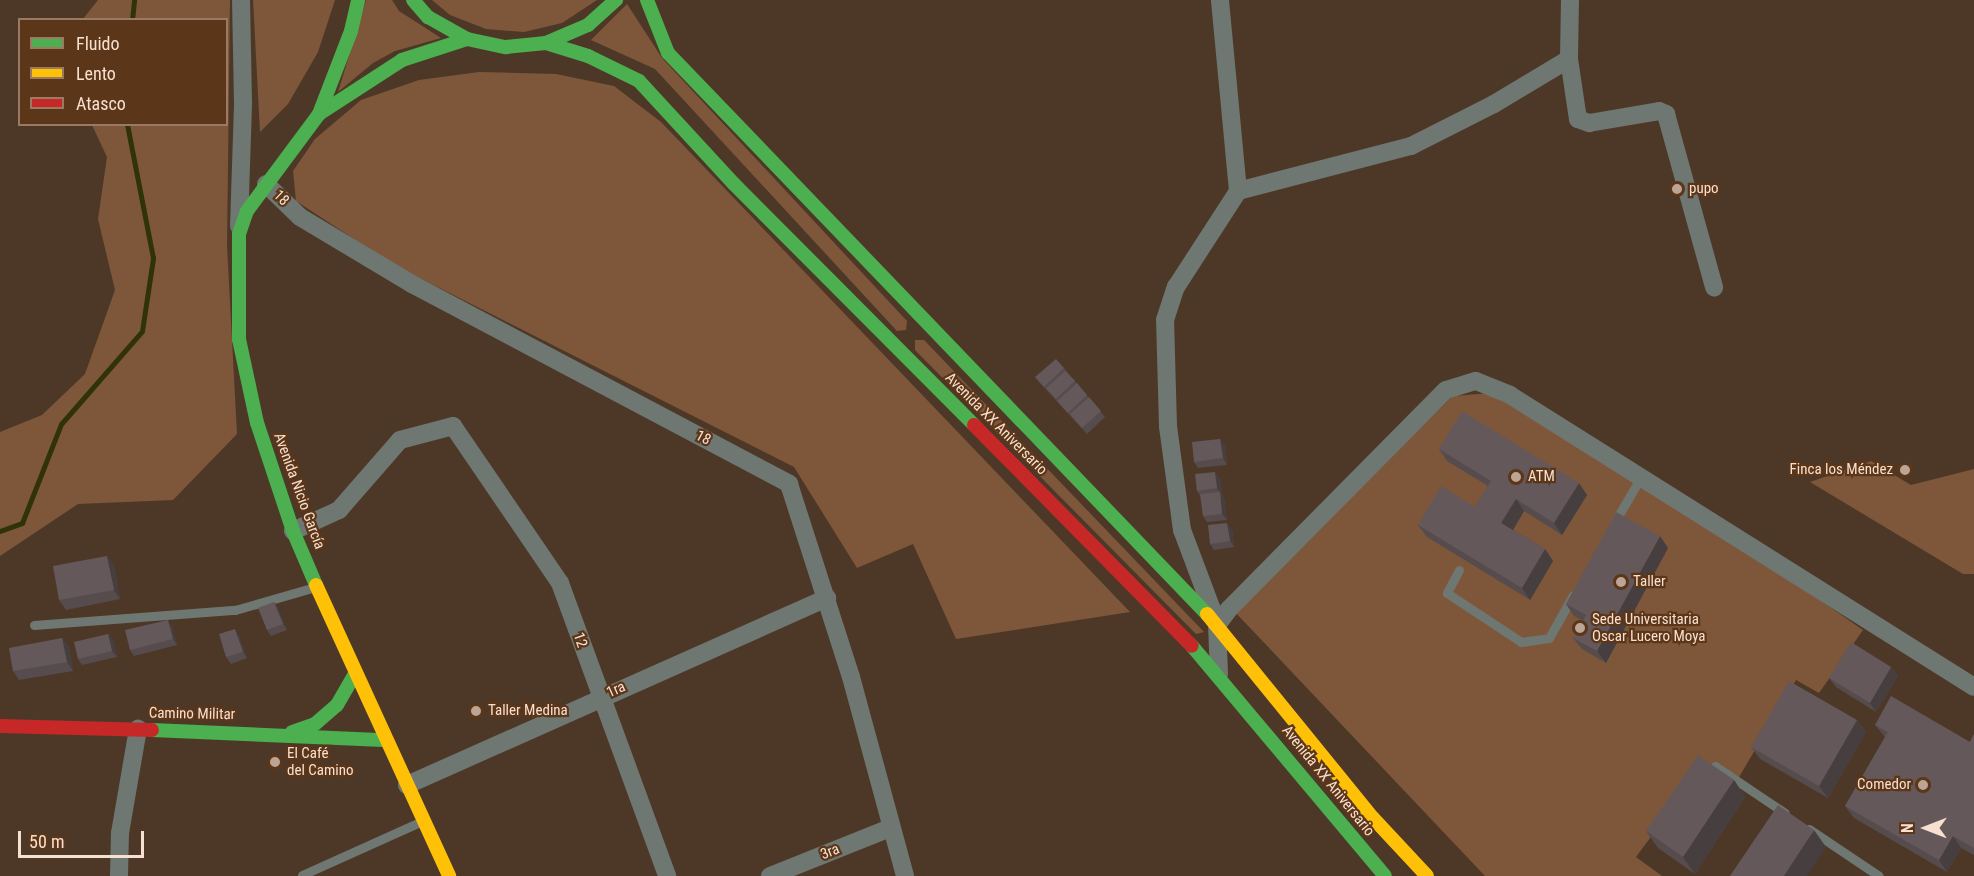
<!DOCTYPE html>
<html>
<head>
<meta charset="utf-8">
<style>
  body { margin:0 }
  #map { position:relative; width:1974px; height:876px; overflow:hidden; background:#4d3828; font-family:"Roboto Condensed",sans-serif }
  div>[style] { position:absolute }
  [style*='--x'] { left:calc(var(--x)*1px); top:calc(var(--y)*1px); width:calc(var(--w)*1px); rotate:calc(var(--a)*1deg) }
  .green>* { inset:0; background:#7e573a }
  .stream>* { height:5px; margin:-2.5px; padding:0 2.5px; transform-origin:2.5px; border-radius:2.5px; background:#303309 }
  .lane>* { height:9px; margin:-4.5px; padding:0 4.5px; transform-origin:4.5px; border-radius:4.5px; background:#6e7771 }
  .street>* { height:18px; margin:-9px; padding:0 9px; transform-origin:9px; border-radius:9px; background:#6e7771 }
  .fast>* { height:14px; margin:-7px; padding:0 7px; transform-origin:7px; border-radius:7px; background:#4caf50 }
  .slow>* { height:14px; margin:-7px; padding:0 7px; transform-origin:7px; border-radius:7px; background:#ffc107 }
  .jam>* { height:14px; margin:-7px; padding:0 7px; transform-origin:7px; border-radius:7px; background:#c62828 }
  .wall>* { inset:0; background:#564c4d }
  .shaded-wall>* { inset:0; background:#463e3f }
  .building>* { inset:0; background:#64585a }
  .dots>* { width:16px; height:16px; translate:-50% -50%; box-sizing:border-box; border:3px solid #5c3619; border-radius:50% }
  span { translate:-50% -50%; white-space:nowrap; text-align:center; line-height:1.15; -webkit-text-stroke:4.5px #5c3619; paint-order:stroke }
  .poi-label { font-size:15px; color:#f8e0d0 }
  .left { translate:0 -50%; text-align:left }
  .right { translate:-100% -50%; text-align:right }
  .street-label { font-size:15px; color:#f8e0d0 }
  .legend { position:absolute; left:18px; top:18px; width:210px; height:108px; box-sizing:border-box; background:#5c3619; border:2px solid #9a7a62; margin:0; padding:8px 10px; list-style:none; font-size:18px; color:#f8e0d0 }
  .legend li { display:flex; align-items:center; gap:12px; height:30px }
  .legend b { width:30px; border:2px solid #9a7a62 }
  .north { position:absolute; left:1896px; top:798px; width:60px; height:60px; -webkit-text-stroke:4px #5c3619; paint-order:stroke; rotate:270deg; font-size:16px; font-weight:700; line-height:24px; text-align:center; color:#f8e0d0 }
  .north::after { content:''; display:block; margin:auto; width:21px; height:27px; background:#f8e0d0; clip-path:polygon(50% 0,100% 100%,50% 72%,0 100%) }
  .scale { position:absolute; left:18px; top:831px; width:126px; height:27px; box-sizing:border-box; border:3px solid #f8e0d0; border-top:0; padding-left:8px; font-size:18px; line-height:21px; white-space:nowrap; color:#f8e0d0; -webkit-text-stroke:4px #5c3619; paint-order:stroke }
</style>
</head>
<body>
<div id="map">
  <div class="green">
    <div style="clip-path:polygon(98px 0,230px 0,227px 246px,237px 434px,173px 500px,78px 504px,0 556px,0 432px,42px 415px,85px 374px,115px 290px,98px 219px,107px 157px,92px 125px,226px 124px,226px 20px,83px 19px)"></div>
    <div style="clip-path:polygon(253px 0,335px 0,318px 52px,288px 104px,260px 132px)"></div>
    <div style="clip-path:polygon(366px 0,392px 0,399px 11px,441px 38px,395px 51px,373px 63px,338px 92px)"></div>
    <div style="clip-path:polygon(432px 0,597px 0,562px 23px,524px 32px,486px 29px,450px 15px)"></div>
    <div style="clip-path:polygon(627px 4px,662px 58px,907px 321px,906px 330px,897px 331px,655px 69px,591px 40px)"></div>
    <div style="clip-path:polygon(479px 72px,556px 74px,614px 86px,661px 122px,1130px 612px,956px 639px,913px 544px,857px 568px,794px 467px,394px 265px,296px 201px,293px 171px,315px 139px,361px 100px,419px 80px)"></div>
    <div style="clip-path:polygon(915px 340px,924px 340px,1204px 632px,1196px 634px,915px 350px)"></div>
    <div style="clip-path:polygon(1493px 393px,1768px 564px,1863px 630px,1819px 693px,1796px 680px,1735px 784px,1705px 764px,1636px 857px,1662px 876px,1485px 876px,1234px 611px,1453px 396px)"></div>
    <div style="clip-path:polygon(1871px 461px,1911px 485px,1974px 469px,1974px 574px,1963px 574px,1810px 482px)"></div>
  </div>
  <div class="stream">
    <div style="--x:132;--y:20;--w:20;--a:-84"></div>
    <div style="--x:0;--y:531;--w:23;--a:-20"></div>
    <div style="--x:22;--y:523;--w:106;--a:-68.5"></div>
    <div style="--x:61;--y:424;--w:123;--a:-48.9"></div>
    <div style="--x:142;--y:331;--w:74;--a:-81.4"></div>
    <div style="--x:153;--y:258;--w:136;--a:-101"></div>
  </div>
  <div class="lane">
    <div style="--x:1614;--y:523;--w:53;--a:-59.6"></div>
    <div style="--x:1459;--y:570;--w:26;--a:118"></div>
    <div style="--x:1447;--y:593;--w:89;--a:33.5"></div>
    <div style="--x:1521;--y:642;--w:28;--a:-8"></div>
    <div style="--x:1549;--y:638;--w:49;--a:-60.8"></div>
    <div style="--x:34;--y:625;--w:202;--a:-4.3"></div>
    <div style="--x:235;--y:610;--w:83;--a:-16"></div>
    <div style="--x:1715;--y:766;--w:84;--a:33.9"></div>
    <div style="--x:1809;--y:829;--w:84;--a:33.9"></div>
    <div style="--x:302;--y:875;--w:129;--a:-24.2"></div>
  </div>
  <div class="street">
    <div style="--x:1570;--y:0;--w:59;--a:91"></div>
    <div style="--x:1569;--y:59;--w:61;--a:81.5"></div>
    <div style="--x:1578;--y:119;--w:12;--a:20"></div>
    <div style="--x:1589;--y:123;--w:71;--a:-9.7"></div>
    <div style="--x:1659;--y:111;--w:8;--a:23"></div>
    <div style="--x:1666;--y:114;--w:180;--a:74.5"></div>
    <div style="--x:266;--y:184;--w:47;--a:44.1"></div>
    <div style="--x:300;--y:217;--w:131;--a:30.9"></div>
    <div style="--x:412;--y:284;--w:427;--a:27.9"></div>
    <div style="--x:789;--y:484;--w:203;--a:72.2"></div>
    <div style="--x:851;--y:677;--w:206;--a:74.8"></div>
    <div style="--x:1238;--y:191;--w:179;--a:-14.6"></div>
    <div style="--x:1411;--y:146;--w:93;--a:-26.8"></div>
    <div style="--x:1494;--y:104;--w:87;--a:-31"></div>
    <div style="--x:239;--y:226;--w:123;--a:-88.1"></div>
    <div style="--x:243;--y:103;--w:103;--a:-91.1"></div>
    <div style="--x:293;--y:531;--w:51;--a:-24.5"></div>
    <div style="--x:339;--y:510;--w:93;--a:-48.9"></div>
    <div style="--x:400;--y:440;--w:55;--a:-14.8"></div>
    <div style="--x:453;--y:426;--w:190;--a:55.7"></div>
    <div style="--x:560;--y:583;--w:312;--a:69.9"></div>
    <div style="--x:1214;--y:615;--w:91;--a:-110.6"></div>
    <div style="--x:1182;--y:530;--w:105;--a:-97.7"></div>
    <div style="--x:1168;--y:426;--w:106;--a:-91.6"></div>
    <div style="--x:1165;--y:320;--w:35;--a:-72"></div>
    <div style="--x:1176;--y:287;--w:114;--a:-57.1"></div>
    <div style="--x:1238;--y:191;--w:192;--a:-95.4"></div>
    <div style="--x:1219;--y:674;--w:49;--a:-92.3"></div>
    <div style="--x:1217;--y:625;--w:20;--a:-53"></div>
    <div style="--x:1229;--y:609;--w:308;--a:-45.3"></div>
    <div style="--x:1446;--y:390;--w:31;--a:-17"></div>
    <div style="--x:1476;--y:381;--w:37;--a:22"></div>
    <div style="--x:1510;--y:395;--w:548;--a:32.18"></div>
    <div style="--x:407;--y:785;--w:460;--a:-24"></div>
    <div style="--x:119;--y:876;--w:43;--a:-88.7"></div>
    <div style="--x:120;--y:833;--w:106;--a:-80.2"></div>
    <div style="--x:770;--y:876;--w:129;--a:-21.8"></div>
  </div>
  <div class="fast">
    <div style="--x:413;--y:0;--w:23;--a:49"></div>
    <div style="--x:428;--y:17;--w:45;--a:29.4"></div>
    <div style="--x:467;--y:39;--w:40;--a:12"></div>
    <div style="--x:506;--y:47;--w:40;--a:-5.7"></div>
    <div style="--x:546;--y:43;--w:46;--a:-23.2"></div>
    <div style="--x:588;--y:25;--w:38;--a:-42"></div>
    <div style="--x:647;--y:0;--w:57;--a:68.4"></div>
    <div style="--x:668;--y:53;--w:778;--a:46.15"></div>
    <div style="--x:546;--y:43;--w:44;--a:17.2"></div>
    <div style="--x:588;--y:56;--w:57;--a:26.1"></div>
    <div style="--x:639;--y:81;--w:140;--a:47.3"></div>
    <div style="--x:734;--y:184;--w:340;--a:45.1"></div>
    <div style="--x:319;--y:114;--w:99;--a:-33"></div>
    <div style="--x:402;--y:60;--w:68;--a:-17.9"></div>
    <div style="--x:316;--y:585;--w:59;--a:-113.1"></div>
    <div style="--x:293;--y:531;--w:114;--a:-108.4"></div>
    <div style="--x:257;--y:423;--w:86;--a:-102.1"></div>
    <div style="--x:239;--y:339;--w:105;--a:-90"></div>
    <div style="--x:239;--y:234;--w:24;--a:-71"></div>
    <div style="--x:247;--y:211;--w:121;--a:-53.4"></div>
    <div style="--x:319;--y:114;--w:89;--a:-68.9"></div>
    <div style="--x:351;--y:31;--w:32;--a:-77"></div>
    <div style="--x:1192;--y:646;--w:300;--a:50"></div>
    <div style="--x:152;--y:730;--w:232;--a:2.5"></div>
    <div style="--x:292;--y:732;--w:24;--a:-19"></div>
    <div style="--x:315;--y:724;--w:29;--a:-41"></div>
    <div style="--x:337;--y:705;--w:36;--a:-60"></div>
  </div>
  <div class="slow">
    <div style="--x:316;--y:585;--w:320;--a:65.4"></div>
    <div style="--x:1207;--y:614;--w:263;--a:50.9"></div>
    <div style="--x:1373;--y:818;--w:79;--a:47"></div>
  </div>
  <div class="jam">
    <div style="--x:974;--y:425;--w:310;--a:45.4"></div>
    <div style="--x:0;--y:726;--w:152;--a:1.5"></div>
  </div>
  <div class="wall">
    <div style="clip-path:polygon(1064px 368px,1105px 417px,1087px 434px,1040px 383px,1035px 377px)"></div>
    <div style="clip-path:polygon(1220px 439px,1225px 445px,1227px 465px,1198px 468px,1194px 462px)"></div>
    <div style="clip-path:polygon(1439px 449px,1587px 495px,1562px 535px,1524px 511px,1513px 530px,1545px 549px,1553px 561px,1530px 600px,1427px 537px,1418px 525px,1475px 507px,1488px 486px,1447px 461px)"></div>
    <div style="clip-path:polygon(1220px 478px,1222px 494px,1224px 498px,1227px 520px,1207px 522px,1203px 516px,1201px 497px,1197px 491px)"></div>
    <div style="clip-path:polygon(1232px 529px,1234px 547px,1214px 550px,1210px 544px)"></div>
    <div style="clip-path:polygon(1668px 548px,1606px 663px,1582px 649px,1573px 638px,1583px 621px,1574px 616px,1566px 604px)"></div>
    <div style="clip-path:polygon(114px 565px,120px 599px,66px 610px,59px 600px)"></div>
    <div style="clip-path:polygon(274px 602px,278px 608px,287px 630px,271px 636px,267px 630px)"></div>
    <div style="clip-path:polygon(172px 626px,177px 645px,134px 656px,130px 650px)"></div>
    <div style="clip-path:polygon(108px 634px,113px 640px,117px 657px,82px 665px,78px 659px)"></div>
    <div style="clip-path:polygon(239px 635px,247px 658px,231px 664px,226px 657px)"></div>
    <div style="clip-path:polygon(62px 638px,69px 647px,73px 671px,19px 680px,13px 671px)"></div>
    <div style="clip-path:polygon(1891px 667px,1898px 676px,1876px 712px,1836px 687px,1829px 678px)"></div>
    <div style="clip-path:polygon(1857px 720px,1866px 732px,1828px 798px,1760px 759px,1751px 747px)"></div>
    <div style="clip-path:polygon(1875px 725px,1970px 742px,1974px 734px,1974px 855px,1961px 848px,1947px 872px,1854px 818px,1845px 806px,1885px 737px)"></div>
    <div style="clip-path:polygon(1734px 780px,1745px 797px,1695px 874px,1658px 848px,1646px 831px)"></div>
  </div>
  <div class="shaded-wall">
    <div style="clip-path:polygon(1220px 439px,1225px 445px,1227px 465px,1223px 458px)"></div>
    <div style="clip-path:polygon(1215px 472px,1220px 478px,1222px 494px,1224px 498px,1227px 520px,1222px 514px,1220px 492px,1217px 488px)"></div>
    <div style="clip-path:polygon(1579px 483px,1587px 495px,1562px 535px,1554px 523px)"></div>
    <div style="clip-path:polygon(1516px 499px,1524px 511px,1510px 535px,1501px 523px)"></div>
    <div style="clip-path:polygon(1227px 523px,1232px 529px,1234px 547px,1230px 541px)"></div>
    <div style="clip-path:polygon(1660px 536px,1668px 548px,1606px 663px,1597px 651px)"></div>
    <div style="clip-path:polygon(1545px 549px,1553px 561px,1530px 600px,1522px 588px)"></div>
    <div style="clip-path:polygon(107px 556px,114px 565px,120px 599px,114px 590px)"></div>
    <div style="clip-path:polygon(274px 602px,278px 608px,287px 630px,283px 624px)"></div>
    <div style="clip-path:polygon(168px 620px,172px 626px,177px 645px,173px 639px)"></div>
    <div style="clip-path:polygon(235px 629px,239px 635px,247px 658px,243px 652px)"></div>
    <div style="clip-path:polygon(108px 634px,113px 640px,117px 657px,112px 651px)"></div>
    <div style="clip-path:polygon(62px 638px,69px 647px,73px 671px,67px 662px)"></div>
    <div style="clip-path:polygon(1891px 667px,1898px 676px,1876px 712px,1870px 703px)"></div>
    <div style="clip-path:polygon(1857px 720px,1866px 732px,1828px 798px,1819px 786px)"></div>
    <div style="clip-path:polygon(1734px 780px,1745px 797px,1695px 874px,1683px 857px)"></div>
    <div style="clip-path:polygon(1814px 830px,1826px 847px,1807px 876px,1784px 876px)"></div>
    <div style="clip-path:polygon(1953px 836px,1961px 848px,1947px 872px,1939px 860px)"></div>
  </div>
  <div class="building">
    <div style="clip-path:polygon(1056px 359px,1064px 368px,1044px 387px,1035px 377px)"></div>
    <div style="clip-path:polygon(1065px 371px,1075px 381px,1056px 399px,1046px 388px)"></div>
    <div style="clip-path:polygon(1077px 383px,1087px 395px,1068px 413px,1057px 401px)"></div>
    <div style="clip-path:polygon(1089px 397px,1101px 411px,1082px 428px,1070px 414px)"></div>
    <div style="clip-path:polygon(1462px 411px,1579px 483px,1554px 523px,1516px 499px,1501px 523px,1545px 549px,1522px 588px,1418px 525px,1441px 486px,1475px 507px,1491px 481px,1439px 449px)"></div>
    <div style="clip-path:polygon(1220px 439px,1223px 458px,1194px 462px,1192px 442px)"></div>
    <div style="clip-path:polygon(1215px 472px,1217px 488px,1197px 491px,1195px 474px)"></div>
    <div style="clip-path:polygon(1220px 492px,1222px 514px,1203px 516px,1200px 494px)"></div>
    <div style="clip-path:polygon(1616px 512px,1660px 536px,1597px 651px,1573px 638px,1586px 615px,1566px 604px)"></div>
    <div style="clip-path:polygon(1227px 523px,1230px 541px,1210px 544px,1208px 525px)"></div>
    <div style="clip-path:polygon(107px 556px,114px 590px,59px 600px,53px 566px)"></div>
    <div style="clip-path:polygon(274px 602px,283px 624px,267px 630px,258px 608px)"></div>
    <div style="clip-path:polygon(168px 620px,173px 639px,130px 650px,125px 630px)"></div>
    <div style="clip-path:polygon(235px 629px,243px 652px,226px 657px,219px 634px)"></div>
    <div style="clip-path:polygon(108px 634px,112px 651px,78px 659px,74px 642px)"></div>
    <div style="clip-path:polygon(62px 638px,67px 662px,13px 671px,9px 648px)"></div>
    <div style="clip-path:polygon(1851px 642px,1891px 667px,1870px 703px,1829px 678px)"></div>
    <div style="clip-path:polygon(1789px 681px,1857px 720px,1819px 786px,1751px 747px)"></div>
    <div style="clip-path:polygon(1891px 696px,1970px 742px,1974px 734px,1974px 848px,1953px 836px,1939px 860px,1845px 806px,1888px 732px,1875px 725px)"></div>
    <div style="clip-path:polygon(1698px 755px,1734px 780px,1683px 857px,1646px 831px)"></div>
    <div style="clip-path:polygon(1778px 805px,1814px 830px,1784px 876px,1730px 876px)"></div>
  </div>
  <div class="dots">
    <div style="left:1677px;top:189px;background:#bca595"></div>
    <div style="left:1905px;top:470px;background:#bca595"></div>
    <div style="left:1516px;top:477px;background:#bca595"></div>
    <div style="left:1621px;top:582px;background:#bca595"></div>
    <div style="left:1580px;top:628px;background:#bca595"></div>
    <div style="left:476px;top:711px;background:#bca595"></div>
    <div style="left:275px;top:762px;background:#bca595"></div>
    <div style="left:1923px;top:785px;background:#bca595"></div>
  </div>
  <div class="poi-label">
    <span class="left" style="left:1689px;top:189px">pupo</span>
    <span class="right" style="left:1893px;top:470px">Finca los Méndez</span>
    <span class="left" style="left:1528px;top:477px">ATM</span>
    <span class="left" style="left:1633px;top:582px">Taller</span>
    <span class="left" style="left:1592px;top:628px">Sede Universitaria<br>Oscar Lucero Moya</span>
    <span class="left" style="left:488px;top:711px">Taller Medina</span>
    <span class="left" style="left:287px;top:762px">El Café<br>del Camino</span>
    <span class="right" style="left:1911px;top:785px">Comedor</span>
  </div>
  <div class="street-label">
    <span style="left:281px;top:198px;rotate:44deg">18</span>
    <span style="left:996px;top:424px;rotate:45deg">Avenida XX Aniversario</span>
    <span style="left:703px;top:438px;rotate:28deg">18</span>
    <span style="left:299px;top:491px;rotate:70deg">Avenida Nicio García</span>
    <span style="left:580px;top:640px;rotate:71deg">12</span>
    <span style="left:616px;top:690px;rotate:-24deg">1ra</span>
    <span style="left:192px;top:714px;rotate:1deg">Camino Militar</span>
    <span style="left:1328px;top:781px;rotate:51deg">Avenida XX Aniversario</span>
    <span style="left:830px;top:852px;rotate:-22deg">3ra</span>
  </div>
  <ul class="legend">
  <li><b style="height:8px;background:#4caf50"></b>Fluido</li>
  <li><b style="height:8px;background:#ffc107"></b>Lento</li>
  <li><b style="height:8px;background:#c62828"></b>Atasco</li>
  </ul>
  <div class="north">N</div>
  <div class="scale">50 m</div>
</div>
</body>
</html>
